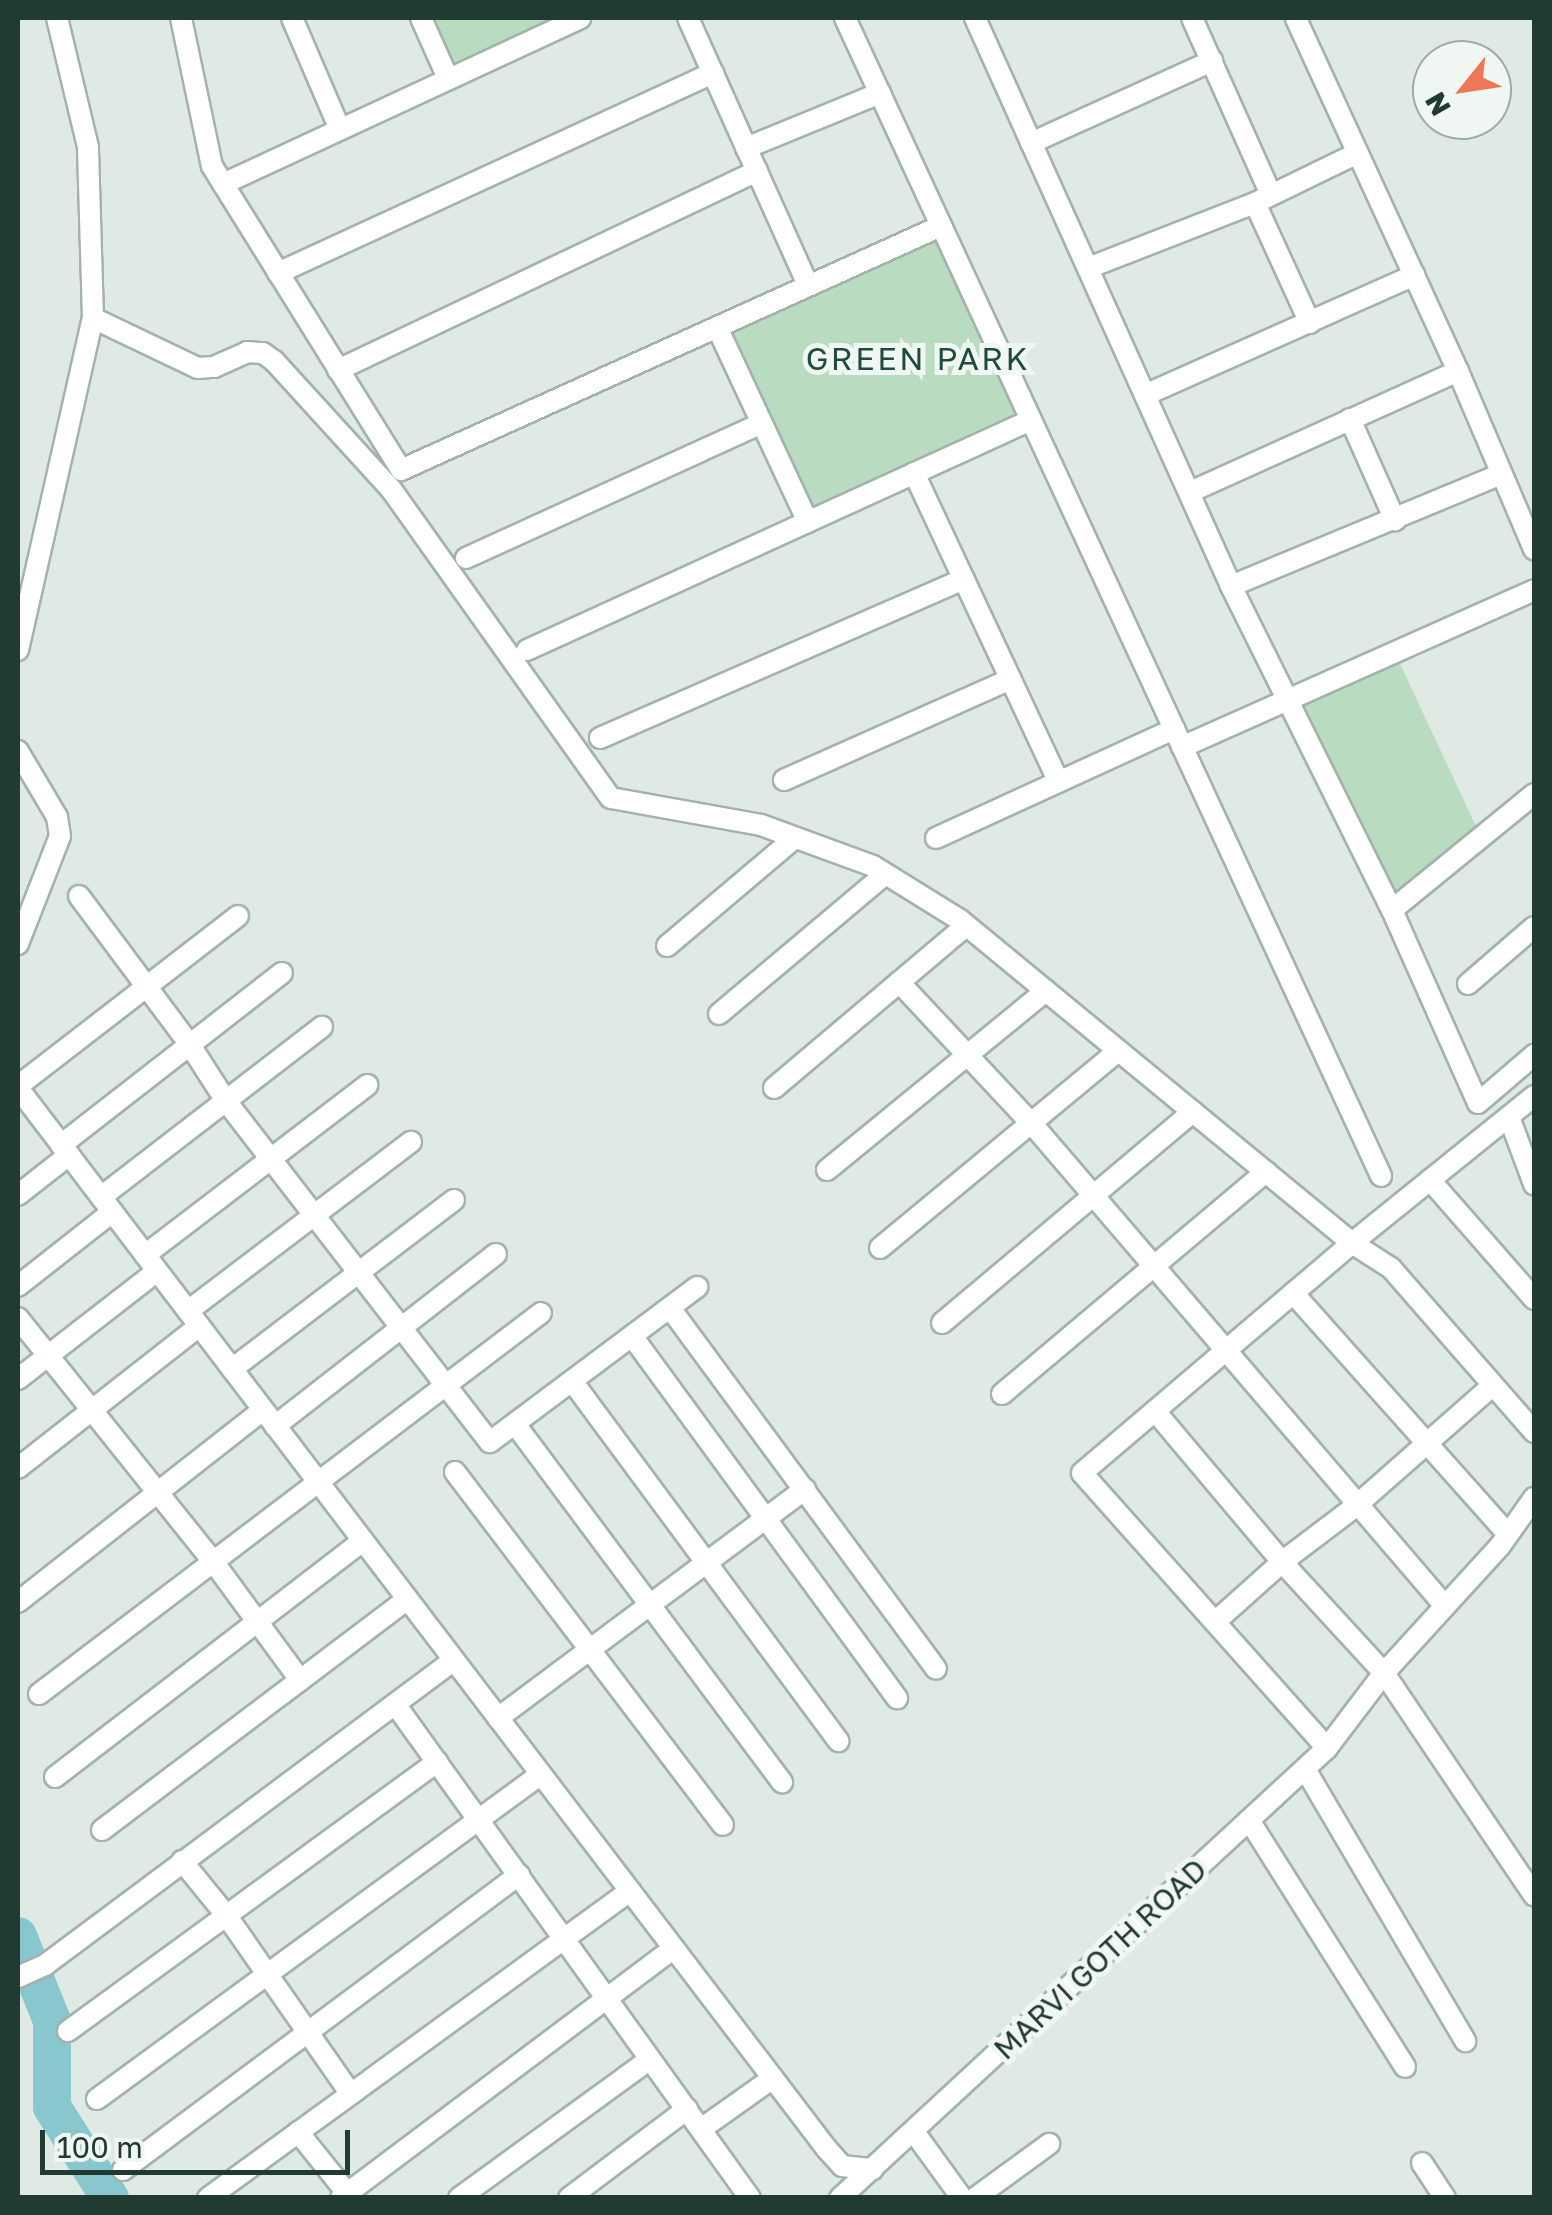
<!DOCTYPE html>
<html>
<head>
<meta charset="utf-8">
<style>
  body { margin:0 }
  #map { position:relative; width:1552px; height:2215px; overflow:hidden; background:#e0eae5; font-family:"Golos Text",sans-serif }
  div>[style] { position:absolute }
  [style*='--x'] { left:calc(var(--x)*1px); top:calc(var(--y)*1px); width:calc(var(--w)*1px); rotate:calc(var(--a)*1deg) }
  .green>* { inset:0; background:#b9dbc0 }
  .river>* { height:38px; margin:-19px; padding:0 19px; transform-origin:19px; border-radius:19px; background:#89c7ce }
  .roads { filter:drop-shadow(2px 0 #a3b2ac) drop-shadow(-2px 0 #a3b2ac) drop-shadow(0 2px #a3b2ac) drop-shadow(0 -2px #a3b2ac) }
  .minor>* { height:20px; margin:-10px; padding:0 10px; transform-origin:10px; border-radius:10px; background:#fff }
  span { translate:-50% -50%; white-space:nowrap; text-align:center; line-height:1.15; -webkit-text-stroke:10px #f0f7f3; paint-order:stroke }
  .street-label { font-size:30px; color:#213a32 }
  .neighbourhood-label { font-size:32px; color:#1e4b3e; letter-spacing:2.5px }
  .frame { position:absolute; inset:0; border:20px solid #213a32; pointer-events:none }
  .north { position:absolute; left:1412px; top:40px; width:100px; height:100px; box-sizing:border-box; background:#f0f7f3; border:2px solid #9daba6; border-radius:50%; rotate:240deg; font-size:28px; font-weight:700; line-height:40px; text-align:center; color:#213a32 }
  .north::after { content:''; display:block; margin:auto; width:35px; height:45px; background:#ee775a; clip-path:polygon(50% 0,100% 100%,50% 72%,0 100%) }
  .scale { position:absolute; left:40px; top:2130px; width:310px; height:45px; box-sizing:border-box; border:5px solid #213a32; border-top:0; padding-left:12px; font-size:30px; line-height:35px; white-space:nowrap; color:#213a32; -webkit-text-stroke:8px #f0f7f3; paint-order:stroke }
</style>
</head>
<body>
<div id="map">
  <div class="green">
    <div style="clip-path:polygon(421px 18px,580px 18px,447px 76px)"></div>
    <div style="clip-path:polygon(941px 226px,1031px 420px,808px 522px,717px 327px)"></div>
    <div style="clip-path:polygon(1395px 653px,1481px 837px,1392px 910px,1286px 701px)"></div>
  </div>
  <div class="river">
    <div style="--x:18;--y:1936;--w:92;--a:68.2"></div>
    <div style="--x:52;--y:2021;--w:86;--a:90"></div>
    <div style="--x:52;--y:2107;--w:108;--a:57.5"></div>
  </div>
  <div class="roads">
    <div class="minor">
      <div style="--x:181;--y:18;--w:151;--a:78.2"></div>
      <div style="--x:212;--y:166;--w:358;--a:58.1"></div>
      <div style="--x:401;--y:470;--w:593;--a:-24.32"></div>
      <div style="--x:292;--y:18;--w:119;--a:66.7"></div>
      <div style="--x:421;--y:18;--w:64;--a:65.9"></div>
      <div style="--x:688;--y:18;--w:290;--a:65.8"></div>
      <div style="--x:845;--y:18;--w:1276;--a:65.16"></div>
      <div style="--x:975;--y:18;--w:623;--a:65.74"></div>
      <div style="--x:1231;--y:586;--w:362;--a:63.6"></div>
      <div style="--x:1392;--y:910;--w:211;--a:66"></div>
      <div style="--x:1478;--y:1103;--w:74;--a:-40.6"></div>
      <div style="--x:1192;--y:18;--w:191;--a:65.9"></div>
      <div style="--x:1031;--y:143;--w:199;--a:-24.4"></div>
      <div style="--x:746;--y:148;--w:145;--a:-22.3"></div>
      <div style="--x:223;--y:184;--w:394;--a:-24.9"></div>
      <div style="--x:1255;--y:203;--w:132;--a:65.4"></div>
      <div style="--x:1088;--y:268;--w:179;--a:-21.3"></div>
      <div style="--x:1255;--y:203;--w:114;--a:-25.9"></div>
      <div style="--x:278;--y:273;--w:479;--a:-24.7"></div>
      <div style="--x:93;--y:318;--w:116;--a:25.5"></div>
      <div style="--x:198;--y:368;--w:16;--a:-4"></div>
      <div style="--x:214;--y:367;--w:36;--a:-24"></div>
      <div style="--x:247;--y:352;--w:16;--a:4"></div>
      <div style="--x:263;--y:353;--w:14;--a:36"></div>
      <div style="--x:274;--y:361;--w:173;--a:47.6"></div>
      <div style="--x:391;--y:489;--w:379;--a:54.6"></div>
      <div style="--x:611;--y:798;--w:152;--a:10.2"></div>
      <div style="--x:761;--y:825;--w:119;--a:20.1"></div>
      <div style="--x:873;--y:866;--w:102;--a:31.8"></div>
      <div style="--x:960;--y:920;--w:508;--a:39.49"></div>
      <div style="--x:1352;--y:1243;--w:46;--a:32.7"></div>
      <div style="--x:1391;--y:1268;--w:218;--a:48.9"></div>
      <div style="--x:717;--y:327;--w:215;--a:65"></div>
      <div style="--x:338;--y:370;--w:464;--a:-25.4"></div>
      <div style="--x:1458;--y:371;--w:194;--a:66.9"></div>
      <div style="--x:1145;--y:395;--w:295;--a:-24"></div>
      <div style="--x:1350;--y:419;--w:111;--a:66"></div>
      <div style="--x:914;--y:473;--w:341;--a:64.9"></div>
      <div style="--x:1190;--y:492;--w:294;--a:-24.3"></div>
      <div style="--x:1458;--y:371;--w:388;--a:-114.7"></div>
      <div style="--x:466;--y:558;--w:325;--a:-24.5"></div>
      <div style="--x:1231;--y:586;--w:292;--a:-22.5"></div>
      <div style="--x:18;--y:650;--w:340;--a:-77.3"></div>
      <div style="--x:93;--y:318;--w:171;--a:-91.7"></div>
      <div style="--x:88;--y:147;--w:133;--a:-103.5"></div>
      <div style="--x:527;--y:650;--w:554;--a:-24.53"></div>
      <div style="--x:600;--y:738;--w:397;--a:-23.6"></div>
      <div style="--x:1182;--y:747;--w:385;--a:-24"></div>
      <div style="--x:18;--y:751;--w:77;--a:59.4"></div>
      <div style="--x:57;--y:817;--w:19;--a:81"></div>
      <div style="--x:60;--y:836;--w:116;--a:111.3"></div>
      <div style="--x:784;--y:780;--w:248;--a:-24"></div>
      <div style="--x:936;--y:838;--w:262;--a:-24.6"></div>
      <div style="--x:79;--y:896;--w:186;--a:53.3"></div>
      <div style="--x:190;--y:1045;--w:67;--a:57.3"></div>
      <div style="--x:226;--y:1101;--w:431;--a:52.3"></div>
      <div style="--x:490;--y:1442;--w:259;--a:-36.8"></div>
      <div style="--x:1392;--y:910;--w:183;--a:-39.2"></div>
      <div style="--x:667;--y:946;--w:167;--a:-40.2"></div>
      <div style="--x:899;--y:982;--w:196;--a:46.9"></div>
      <div style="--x:1033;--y:1125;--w:633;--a:49.42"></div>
      <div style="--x:1468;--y:984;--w:87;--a:-40.8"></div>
      <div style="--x:719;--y:1014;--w:217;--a:-40.1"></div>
      <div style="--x:18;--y:1086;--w:278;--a:-37.7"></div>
      <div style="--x:18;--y:1088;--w:1333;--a:52.68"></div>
      <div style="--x:826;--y:2148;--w:24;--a:48"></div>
      <div style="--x:842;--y:2166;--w:31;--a:6"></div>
      <div style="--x:774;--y:1088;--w:251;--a:-40.2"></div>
      <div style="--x:1509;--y:1117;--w:72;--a:69.5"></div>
      <div style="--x:61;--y:1145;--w:280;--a:-37.9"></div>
      <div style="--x:827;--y:1170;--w:283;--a:-39.3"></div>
      <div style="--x:1430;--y:1180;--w:158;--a:48.8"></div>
      <div style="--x:18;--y:1195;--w:65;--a:-38.1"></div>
      <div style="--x:101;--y:1197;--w:279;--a:-37.6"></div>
      <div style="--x:880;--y:1248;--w:309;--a:-39.6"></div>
      <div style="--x:145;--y:1255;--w:280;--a:-37.4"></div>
      <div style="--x:18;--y:1286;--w:120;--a:-38.2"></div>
      <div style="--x:1293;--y:1293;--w:323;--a:48.3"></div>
      <div style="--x:670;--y:1308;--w:448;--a:53.6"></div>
      <div style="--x:188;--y:1311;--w:280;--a:-37.2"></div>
      <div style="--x:18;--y:1318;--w:310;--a:51.3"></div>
      <div style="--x:212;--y:1560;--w:149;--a:53.7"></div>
      <div style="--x:942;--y:1323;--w:328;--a:-40.1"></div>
      <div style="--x:632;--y:1336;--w:449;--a:53.8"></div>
      <div style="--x:232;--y:1369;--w:279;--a:-37.3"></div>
      <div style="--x:18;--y:1379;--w:176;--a:-37.8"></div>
      <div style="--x:572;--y:1381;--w:448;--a:53.5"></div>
      <div style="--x:1002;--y:1394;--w:345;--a:-40.1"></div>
      <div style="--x:1155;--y:1411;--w:197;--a:49.9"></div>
      <div style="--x:1282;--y:1562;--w:151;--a:47.4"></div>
      <div style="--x:1384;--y:1673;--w:268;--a:56"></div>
      <div style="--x:515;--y:1424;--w:447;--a:53.3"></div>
      <div style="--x:275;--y:1426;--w:280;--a:-37.9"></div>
      <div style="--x:18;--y:1468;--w:230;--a:-38.1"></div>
      <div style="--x:455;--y:1472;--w:443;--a:52.8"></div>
      <div style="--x:18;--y:1602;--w:311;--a:-38.1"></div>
      <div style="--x:1215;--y:1622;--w:90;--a:-41.8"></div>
      <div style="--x:1282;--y:1562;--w:94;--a:-37.2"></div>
      <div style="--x:1357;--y:1505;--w:181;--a:-41.4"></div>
      <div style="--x:39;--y:1694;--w:630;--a:-37.2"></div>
      <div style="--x:395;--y:1704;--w:608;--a:54.3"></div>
      <div style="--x:498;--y:1718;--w:383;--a:-36.7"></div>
      <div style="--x:1327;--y:1748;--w:368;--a:-131.7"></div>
      <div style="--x:1082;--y:1473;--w:355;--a:-40.4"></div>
      <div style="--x:1352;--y:1243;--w:234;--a:-38.9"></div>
      <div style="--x:1305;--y:1769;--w:316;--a:59.5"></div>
      <div style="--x:55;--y:1777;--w:388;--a:-37.5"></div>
      <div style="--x:1249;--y:1820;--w:292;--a:57.7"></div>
      <div style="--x:102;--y:1830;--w:383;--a:-37.1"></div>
      <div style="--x:182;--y:1861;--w:70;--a:50.8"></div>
      <div style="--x:226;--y:1915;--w:218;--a:55.1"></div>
      <div style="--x:18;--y:1977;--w:30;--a:-24"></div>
      <div style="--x:45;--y:1965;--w:510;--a:-36.71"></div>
      <div style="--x:68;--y:2031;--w:457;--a:-36.1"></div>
      <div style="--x:97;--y:2099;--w:550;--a:-36.2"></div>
      <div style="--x:701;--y:2129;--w:88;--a:-35.3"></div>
      <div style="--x:298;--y:2132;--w:85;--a:51.2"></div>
      <div style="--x:914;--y:2132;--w:82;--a:54"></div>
      <div style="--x:1422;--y:2163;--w:42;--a:56.7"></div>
      <div style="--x:123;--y:2170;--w:494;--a:-36.7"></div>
      <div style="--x:208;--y:2198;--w:522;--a:-36.04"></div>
      <div style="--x:341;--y:2198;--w:416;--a:-36.9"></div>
      <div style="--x:459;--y:2198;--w:236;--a:-36"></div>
      <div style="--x:569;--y:2198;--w:148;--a:-37"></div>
      <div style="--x:840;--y:2198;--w:663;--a:-42.74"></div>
      <div style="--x:1327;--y:1748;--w:94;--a:-52.8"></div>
      <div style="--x:1384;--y:1673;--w:172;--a:-47.6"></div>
      <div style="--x:1500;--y:1546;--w:59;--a:-54.7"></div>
      <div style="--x:975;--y:2198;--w:92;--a:-36.1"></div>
    </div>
  </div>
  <div class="street-label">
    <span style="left:1100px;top:1959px;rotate:-43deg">MARVI GOTH ROAD</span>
  </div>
  <div class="neighbourhood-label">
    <span style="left:918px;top:358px">GREEN PARK</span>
  </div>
  <div class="frame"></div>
  <div class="north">N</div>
  <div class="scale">100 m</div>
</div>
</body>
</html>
